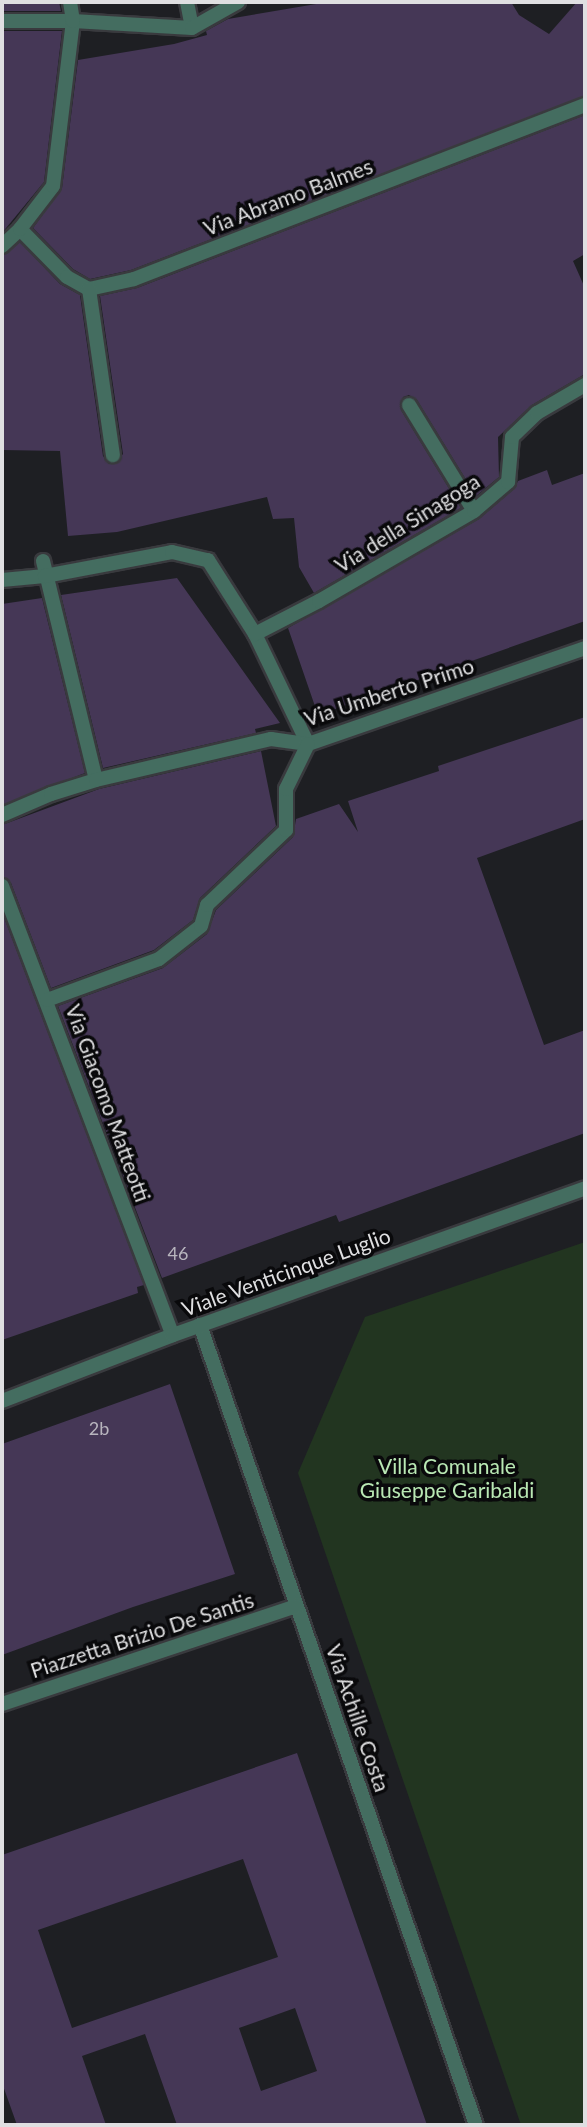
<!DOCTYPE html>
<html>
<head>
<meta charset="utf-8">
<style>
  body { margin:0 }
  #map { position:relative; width:587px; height:2127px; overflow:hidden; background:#1e1f23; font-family:Lato,sans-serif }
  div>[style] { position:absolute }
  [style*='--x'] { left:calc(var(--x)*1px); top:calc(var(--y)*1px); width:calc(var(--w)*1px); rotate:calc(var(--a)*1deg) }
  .green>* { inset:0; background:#223520 }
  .building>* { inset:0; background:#453756 }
  .roads { filter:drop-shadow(2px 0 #393a3e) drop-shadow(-2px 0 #393a3e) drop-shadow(0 2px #393a3e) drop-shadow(0 -2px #393a3e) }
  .pedestrian>* { height:14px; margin:-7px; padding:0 7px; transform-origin:7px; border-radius:7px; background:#446d60 }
  .minor>* { height:14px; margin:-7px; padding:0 7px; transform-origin:7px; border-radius:7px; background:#446d60 }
  .tertiary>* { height:14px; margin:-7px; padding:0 7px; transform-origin:7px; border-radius:7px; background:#446d60 }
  span { translate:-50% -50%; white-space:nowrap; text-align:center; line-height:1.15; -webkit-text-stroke:7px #09090b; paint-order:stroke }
  .number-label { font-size:18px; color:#b8b5be }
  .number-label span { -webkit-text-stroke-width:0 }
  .street-label { font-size:21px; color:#dfdfe1 }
  .park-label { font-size:21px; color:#b9e8b4 }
  .frame { position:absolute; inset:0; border:4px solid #dfdfe1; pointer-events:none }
</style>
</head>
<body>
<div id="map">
  <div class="green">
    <div style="clip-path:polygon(585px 1242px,585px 2125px,521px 2125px,298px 1473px,365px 1317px)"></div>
  </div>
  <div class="building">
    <div style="clip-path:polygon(2px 2px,59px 2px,61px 11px,2px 11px)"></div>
    <div style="clip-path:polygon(328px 2px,511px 2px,519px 15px,549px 34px,577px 2px,585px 2px,585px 96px,131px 270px,90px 279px,73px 269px,33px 228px,62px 188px,78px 60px,174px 44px,207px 35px,206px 31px,228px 19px)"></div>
    <div style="clip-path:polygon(2px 31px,62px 31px,44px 182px,2px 233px)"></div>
    <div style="clip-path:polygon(585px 115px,585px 254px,573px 261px,585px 288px,585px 374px,532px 405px,498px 437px,499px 477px,476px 496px,417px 400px,409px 395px,403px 397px,401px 410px,461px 508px,314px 593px,299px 567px,294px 518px,273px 519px,267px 497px,117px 532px,68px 536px,60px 451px,2px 450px,2px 255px,20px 242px,60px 284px,80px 295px,103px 456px,109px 464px,115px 464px,123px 454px,100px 296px,137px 288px)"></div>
    <div style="clip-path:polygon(547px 470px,552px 485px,585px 473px,585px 621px,318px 715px,288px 628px,479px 519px,514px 489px,518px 481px)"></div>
    <div style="clip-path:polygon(177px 578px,280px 723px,255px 729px,256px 733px,103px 768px,61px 595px)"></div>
    <div style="clip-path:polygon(42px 598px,85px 773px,2px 805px,2px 604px)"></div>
    <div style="clip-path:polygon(585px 717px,585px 819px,477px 858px,544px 1045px,585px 1030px,585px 1133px,339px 1222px,336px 1215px,162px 1278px,58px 1006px,163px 968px,207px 934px,216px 910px,293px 837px,296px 819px,339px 804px,358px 832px,348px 801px,439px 771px,438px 766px)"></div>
    <div style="clip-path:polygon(261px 751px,276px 826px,200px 898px,193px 920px,154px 950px,51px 988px,11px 883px,2px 877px,2px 825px,99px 789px)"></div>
    <div style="clip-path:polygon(2px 912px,144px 1285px,137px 1287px,138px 1293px,2px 1340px)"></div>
    <div style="clip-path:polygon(170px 1384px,235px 1574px,133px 1607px,2px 1655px,2px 1444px)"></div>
    <div style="clip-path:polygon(evenodd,297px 1753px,427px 2125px,177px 2125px,145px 2034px,82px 2056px,106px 2125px,17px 2125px,2px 2083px,2px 1855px,297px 1753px,243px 1859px,278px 1957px,72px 2028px,38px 1930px,243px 1859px,297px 1753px,295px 2008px,317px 2071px,261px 2091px,239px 2028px,295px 2008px)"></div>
  </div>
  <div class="roads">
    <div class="pedestrian">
      <div style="--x:43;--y:561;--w:225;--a:76.4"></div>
      <div style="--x:255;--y:634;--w:122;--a:64.3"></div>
      <div style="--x:2;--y:815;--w:53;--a:-23.2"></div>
      <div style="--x:51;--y:794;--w:47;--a:-17.3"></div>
      <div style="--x:96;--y:780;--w:180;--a:-13.2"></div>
      <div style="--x:271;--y:739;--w:37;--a:8"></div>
      <div style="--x:308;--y:744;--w:293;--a:-19.1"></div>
      <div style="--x:2;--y:886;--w:480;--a:69.2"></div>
      <div style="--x:47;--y:1000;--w:119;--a:-20.1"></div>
      <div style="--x:159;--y:959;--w:53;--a:-38.2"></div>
      <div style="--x:201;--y:926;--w:22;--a:-74"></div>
      <div style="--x:207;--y:905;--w:109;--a:-43.5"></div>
      <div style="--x:286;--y:830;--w:41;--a:-90"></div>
      <div style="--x:286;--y:789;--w:50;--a:-63.9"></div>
    </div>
    <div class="minor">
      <div style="--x:187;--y:2;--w:26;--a:79"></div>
      <div style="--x:2;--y:21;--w:71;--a:0"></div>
      <div style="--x:73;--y:21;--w:119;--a:3.4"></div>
      <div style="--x:192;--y:28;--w:53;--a:-29.5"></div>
      <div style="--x:20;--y:229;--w:67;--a:45.6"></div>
      <div style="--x:67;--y:277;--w:25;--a:29"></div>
      <div style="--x:89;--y:289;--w:46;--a:-12.5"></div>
      <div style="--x:134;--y:279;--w:483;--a:-21.1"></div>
      <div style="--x:2;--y:246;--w:25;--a:-43"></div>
      <div style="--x:20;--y:229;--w:54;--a:-52.5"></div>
      <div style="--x:53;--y:186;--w:166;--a:-83.1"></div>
      <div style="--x:73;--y:21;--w:19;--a:-99"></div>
      <div style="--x:89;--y:289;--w:168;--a:81.8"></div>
      <div style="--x:409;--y:405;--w:124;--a:58.5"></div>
      <div style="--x:2;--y:580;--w:43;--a:-5.3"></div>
      <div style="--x:45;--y:576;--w:129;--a:-10.7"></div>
      <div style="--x:172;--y:552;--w:37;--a:13"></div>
      <div style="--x:208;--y:560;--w:88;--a:57.6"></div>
      <div style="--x:255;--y:634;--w:72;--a:-27.3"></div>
      <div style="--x:319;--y:601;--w:179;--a:-30.1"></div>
      <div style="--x:474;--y:511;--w:45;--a:-40.5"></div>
      <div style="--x:508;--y:482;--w:45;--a:-84.9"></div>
      <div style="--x:512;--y:437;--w:35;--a:-44"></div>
      <div style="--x:537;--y:413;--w:56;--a:-30.3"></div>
      <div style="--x:200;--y:1325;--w:846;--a:70.97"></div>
      <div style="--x:2;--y:1704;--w:310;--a:-18.4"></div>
    </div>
    <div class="tertiary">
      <div style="--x:2;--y:1401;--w:183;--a:-21.1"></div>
      <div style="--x:173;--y:1335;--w:437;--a:-19.6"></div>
    </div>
  </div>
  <div class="number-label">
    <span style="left:178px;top:1253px">46</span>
    <span style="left:99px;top:1428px">2b</span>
  </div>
  <div class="street-label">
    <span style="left:288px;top:197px;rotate:-21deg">Via Abramo Balmes</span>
    <span style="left:407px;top:523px;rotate:-32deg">Via della Sinagoga</span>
    <span style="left:389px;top:692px;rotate:-18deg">Via Umberto Primo</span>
    <span style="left:108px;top:1103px;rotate:70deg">Via Giacomo Matteotti</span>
    <span style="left:286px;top:1272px;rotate:-20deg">Viale Venticinque Luglio</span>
    <span style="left:142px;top:1635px;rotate:-18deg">Piazzetta Brizio De Santis</span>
    <span style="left:358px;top:1718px;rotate:71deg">Via Achille Costa</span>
  </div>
  <div class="park-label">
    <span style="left:447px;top:1478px">Villa Comunale<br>Giuseppe Garibaldi</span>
  </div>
  <div class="frame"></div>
</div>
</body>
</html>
